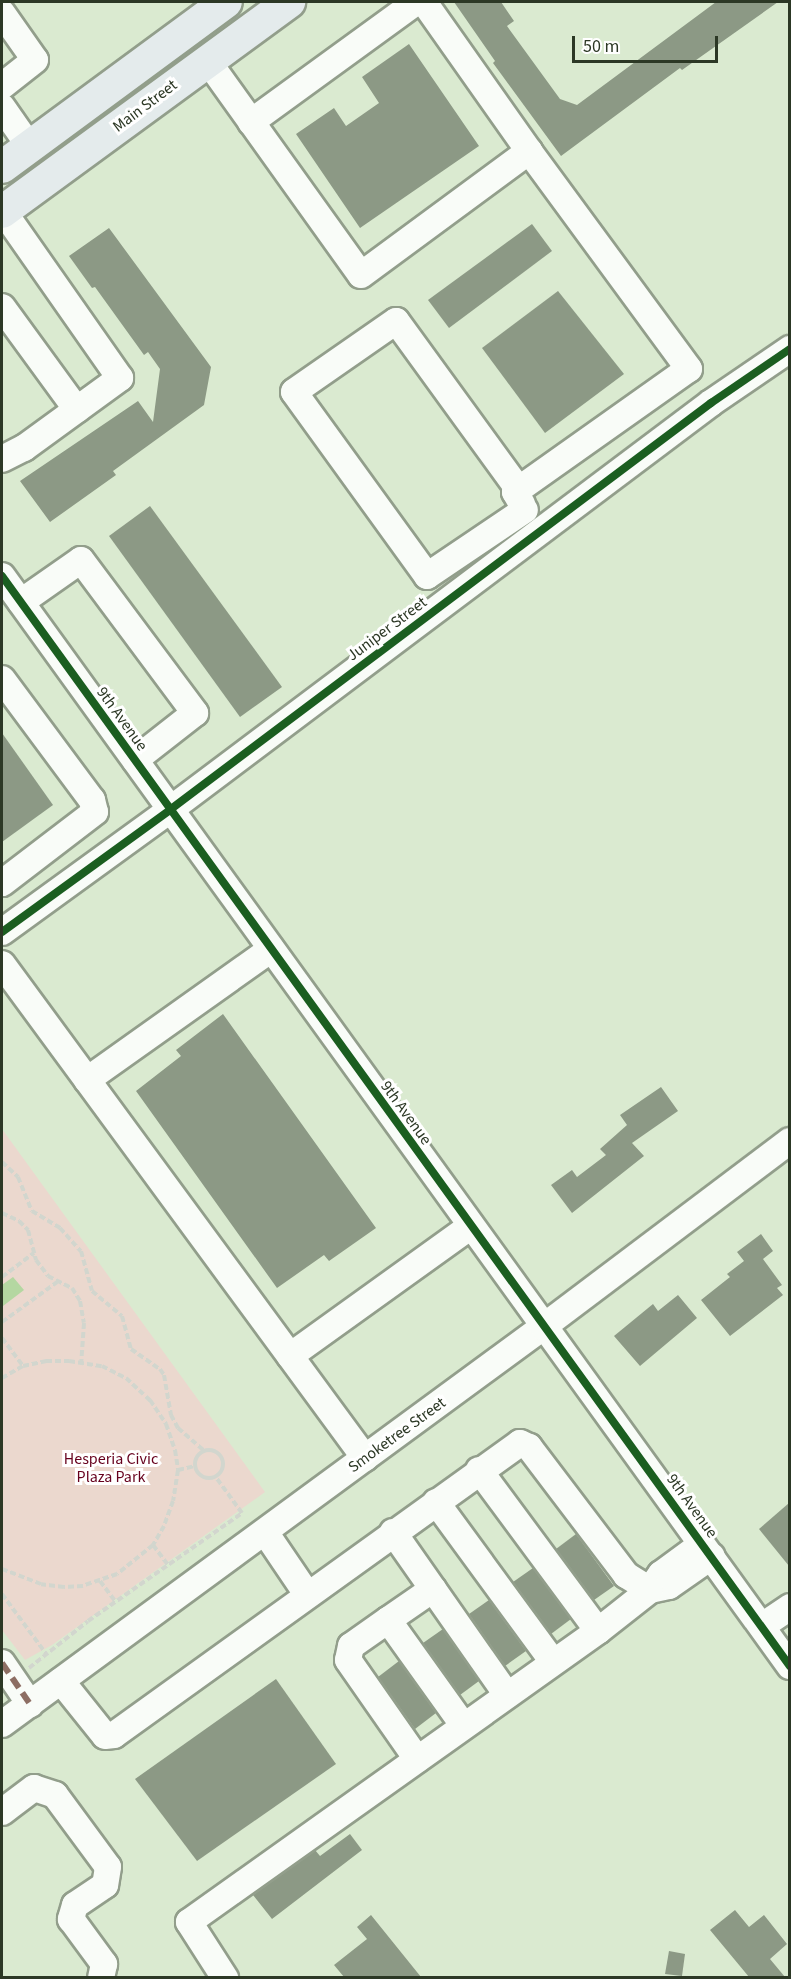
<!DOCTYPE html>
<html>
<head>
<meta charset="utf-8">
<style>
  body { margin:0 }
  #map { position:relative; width:791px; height:1979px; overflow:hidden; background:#daead0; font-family:"Source Sans 3",sans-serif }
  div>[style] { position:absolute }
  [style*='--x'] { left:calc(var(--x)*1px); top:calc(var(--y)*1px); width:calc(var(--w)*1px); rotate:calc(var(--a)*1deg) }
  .green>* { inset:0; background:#ebd8ce }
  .water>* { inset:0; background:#b4d7a1 }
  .building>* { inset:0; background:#8c9985 }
  .path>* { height:4px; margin-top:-2px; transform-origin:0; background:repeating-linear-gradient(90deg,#d2d6ce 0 6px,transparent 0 9px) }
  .path>.ring { margin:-2px; padding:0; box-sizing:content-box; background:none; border:4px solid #d2d6ce; border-radius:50% }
  .roads { filter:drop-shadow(2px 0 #929e8b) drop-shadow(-2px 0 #929e8b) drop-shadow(0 2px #929e8b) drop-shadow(0 -2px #929e8b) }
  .minor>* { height:26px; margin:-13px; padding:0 13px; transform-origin:13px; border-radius:13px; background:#f9fcf8 }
  .major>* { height:32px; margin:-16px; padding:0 16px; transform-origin:16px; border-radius:16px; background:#e4ebec }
  .quiet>* { height:6px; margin-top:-3px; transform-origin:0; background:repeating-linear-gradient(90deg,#8d6e63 0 12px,transparent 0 18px) }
  .cycleway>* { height:8px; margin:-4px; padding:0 4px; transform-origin:4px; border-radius:4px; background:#1b5e20 }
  span { translate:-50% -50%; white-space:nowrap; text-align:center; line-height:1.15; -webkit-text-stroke:6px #fff; paint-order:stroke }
  .street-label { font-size:16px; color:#2c3825 }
  .park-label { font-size:16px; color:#66001d }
  .frame { position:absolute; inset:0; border:3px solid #2c3825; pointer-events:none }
  .scale { position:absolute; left:572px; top:36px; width:146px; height:27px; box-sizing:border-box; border:3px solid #2c3825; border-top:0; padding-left:8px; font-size:18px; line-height:21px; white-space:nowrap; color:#2c3825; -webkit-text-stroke:4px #fff; paint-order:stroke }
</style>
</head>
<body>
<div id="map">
  <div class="green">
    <div style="clip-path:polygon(2px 1129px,265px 1492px,52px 1645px,25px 1660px,2px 1630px)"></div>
  </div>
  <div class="water">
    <div style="clip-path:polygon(13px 1277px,24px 1290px,3px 1306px,2px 1285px)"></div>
  </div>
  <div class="building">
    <div style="clip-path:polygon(454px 2px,501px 2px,514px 21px,507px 26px,560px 99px,577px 105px,716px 2px,778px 2px,682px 70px,680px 68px,561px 156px,493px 63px,495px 61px)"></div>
    <div style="clip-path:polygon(409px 44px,479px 146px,360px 228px,296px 134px,334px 108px,346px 126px,379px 103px,362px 77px)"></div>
    <div style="clip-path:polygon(532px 224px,552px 251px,449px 328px,428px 300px)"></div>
    <div style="clip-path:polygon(109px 228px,211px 367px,204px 405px,113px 471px,116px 475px,50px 522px,20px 481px,138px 401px,153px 422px,160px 369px,148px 352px,144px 355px,95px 287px,92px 288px,69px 256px)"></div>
    <div style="clip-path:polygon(558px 291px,624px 374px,545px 433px,482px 348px)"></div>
    <div style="clip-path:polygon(150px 506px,282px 687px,240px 717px,109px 536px)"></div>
    <div style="clip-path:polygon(2px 733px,53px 805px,2px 842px)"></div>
    <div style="clip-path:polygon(223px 1014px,376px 1228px,329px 1261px,324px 1255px,277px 1288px,136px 1091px,181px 1056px,176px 1050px)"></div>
    <div style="clip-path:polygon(661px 1087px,678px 1111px,632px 1143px,644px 1156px,572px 1213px,551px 1185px,572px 1170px,577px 1177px,606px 1155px,600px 1149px,627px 1125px,620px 1115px)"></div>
    <div style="clip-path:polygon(761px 1234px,773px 1251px,763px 1259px,782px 1285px,777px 1288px,783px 1295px,730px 1336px,701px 1300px,730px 1277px,727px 1274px,744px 1261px,737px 1252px)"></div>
    <div style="clip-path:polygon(678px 1295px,697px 1318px,640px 1366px,614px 1336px,653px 1304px,658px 1311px)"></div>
    <div style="clip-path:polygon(789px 1503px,789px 1566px,759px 1529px)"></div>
    <div style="clip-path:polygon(576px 1534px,614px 1586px,594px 1600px,556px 1549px)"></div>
    <div style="clip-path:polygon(533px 1568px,571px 1619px,551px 1634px,513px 1582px)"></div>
    <div style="clip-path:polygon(489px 1600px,526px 1651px,505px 1666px,469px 1614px)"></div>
    <div style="clip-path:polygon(443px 1629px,479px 1681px,460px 1695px,423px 1643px)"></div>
    <div style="clip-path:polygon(399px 1661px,436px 1713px,415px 1729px,378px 1677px)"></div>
    <div style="clip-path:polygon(276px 1679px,336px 1764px,197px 1861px,135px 1779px)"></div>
    <div style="clip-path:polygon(350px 1834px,362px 1850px,272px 1919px,253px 1895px,315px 1850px,320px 1856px)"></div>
    <div style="clip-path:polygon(735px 1910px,749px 1927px,764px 1915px,787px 1944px,770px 1959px,785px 1977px,749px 1977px,710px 1930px)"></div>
    <div style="clip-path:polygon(371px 1915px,421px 1977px,344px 1977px,334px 1965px,367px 1939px,357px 1927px)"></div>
    <div style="clip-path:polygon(669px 1951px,685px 1954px,682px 1976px,665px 1974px)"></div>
  </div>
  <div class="path">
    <div style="--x:2;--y:1162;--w:22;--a:43"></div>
    <div style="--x:18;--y:1177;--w:37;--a:68"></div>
    <div style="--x:32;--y:1211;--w:33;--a:31"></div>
    <div style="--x:60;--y:1228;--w:31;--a:48"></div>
    <div style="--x:81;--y:1251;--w:41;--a:74.6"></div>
    <div style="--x:92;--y:1291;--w:39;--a:40"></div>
    <div style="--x:122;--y:1316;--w:34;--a:75"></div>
    <div style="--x:131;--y:1349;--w:35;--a:35"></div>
    <div style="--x:160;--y:1369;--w:7;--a:56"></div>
    <div style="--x:164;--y:1375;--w:41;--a:80.1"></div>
    <div style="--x:171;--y:1415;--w:15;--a:62"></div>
    <div style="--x:178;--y:1428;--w:35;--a:41"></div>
    <div style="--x:2;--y:1213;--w:19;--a:25"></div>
    <div style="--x:19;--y:1221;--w:13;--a:45"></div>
    <div style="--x:28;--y:1230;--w:31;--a:75"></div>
    <div style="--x:36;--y:1260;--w:20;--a:53"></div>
    <div style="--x:48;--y:1276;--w:27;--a:27"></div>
    <div style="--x:72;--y:1288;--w:15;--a:58"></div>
    <div style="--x:80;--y:1301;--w:22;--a:80"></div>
    <div style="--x:84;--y:1323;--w:39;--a:94"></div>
    <div style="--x:2;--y:1277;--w:40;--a:-37"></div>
    <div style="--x:2;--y:1322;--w:68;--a:-36"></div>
    <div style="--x:2;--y:1338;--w:35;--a:53"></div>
    <div style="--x:2;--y:1378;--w:24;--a:-30"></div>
    <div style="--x:23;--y:1366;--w:24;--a:-12"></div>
    <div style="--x:46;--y:1361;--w:23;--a:0"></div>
    <div style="--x:69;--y:1361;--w:33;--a:9"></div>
    <div style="--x:102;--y:1366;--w:27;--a:27"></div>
    <div style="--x:126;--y:1378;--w:33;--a:43"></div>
    <div style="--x:150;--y:1400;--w:29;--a:56"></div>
    <div style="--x:166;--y:1424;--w:28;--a:71"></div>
    <div style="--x:175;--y:1450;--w:20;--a:81"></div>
    <div style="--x:178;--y:1470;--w:31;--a:99"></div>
    <div style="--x:173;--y:1501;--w:27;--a:110"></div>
    <div style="--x:164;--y:1526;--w:22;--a:120"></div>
    <div style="--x:153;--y:1545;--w:46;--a:141.1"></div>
    <div style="--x:117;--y:1574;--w:36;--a:161"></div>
    <div style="--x:83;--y:1586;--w:19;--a:177"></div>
    <div style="--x:64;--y:1587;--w:23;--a:-173"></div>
    <div style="--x:41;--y:1584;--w:42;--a:-159"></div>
    <div class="ring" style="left:195px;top:1450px;width:24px;height:24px"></div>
    <div style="--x:178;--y:1470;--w:17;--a:-13"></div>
    <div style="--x:153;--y:1545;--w:25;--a:53"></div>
    <div style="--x:100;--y:1581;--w:26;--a:53"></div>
    <div style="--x:2;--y:1594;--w:76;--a:53.6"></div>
    <div style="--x:29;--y:1668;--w:75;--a:-38.5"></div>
    <div style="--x:88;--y:1621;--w:188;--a:-35"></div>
    <div style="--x:242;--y:1513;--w:46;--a:-126.1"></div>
  </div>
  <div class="roads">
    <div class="minor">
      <div style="--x:2;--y:13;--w:57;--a:54.9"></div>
      <div style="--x:35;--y:60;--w:42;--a:141.8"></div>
      <div style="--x:207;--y:60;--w:264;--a:54.4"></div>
      <div style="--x:361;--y:275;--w:209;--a:-36.4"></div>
      <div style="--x:529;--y:151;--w:182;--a:-125.2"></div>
      <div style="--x:2;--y:107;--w:49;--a:55"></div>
      <div style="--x:251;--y:122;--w:204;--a:-36"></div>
      <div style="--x:2;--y:307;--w:127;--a:53.9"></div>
      <div style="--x:2;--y:459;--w:25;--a:-27"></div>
      <div style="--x:24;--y:448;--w:119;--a:-36.1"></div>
      <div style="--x:120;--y:378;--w:204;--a:-125"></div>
      <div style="--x:519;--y:490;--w:209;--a:-126"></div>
      <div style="--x:396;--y:321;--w:124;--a:145.2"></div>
      <div style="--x:294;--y:392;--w:227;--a:54.1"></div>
      <div style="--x:427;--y:576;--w:118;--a:-34"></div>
      <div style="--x:522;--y:504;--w:14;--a:-120"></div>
      <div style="--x:515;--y:492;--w:213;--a:-35.3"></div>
      <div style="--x:689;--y:369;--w:270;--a:-126.3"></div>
      <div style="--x:2;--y:576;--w:1345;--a:54.14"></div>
      <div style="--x:21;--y:602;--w:73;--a:-35"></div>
      <div style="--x:81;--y:560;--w:191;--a:53.3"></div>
      <div style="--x:195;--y:713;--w:76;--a:141.9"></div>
      <div style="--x:2;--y:679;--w:151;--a:53.4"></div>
      <div style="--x:92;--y:800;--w:12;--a:76"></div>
      <div style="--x:95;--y:812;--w:117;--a:142.6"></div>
      <div style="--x:2;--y:932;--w:209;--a:-36"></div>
      <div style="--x:171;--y:809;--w:676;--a:-36.94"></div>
      <div style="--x:711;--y:403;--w:96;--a:-34.4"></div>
      <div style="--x:2;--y:964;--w:613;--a:53.69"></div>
      <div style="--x:87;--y:1080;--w:226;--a:-35.4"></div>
      <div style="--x:290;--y:1356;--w:223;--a:-35.7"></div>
      <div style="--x:479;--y:1470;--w:200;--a:53.5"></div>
      <div style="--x:436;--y:1502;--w:198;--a:53.8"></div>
      <div style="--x:265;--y:1532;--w:75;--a:55.9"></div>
      <div style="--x:393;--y:1532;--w:199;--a:55"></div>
      <div style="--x:702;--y:1544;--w:51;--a:143.8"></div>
      <div style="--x:661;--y:1574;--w:19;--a:125"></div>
      <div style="--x:650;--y:1590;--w:19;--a:-12"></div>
      <div style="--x:669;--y:1586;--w:52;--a:-34.9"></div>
      <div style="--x:433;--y:1589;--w:55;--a:145.4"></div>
      <div style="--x:388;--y:1620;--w:130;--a:54.4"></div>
      <div style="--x:388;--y:1620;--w:45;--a:144.9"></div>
      <div style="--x:351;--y:1646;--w:14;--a:102"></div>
      <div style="--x:348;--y:1660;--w:121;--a:55.1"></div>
      <div style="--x:762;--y:1626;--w:34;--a:-34"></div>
      <div style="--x:2;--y:1663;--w:50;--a:55.7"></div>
      <div style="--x:61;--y:1681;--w:70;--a:51.3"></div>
      <div style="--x:105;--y:1736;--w:9;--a:-6"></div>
      <div style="--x:114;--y:1735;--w:500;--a:-35.72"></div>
      <div style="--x:520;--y:1443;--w:10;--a:24"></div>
      <div style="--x:529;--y:1447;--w:161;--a:52.8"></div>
      <div style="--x:626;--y:1575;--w:28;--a:32"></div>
      <div style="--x:650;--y:1590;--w:66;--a:141.7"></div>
      <div style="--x:598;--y:1631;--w:502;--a:144.57"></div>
      <div style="--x:189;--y:1922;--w:67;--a:57.3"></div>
      <div style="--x:2;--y:1724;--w:671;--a:-36.27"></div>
      <div style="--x:543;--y:1327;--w:309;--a:-37"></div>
      <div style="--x:2;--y:1812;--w:40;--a:-37"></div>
      <div style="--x:34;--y:1788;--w:22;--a:18"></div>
      <div style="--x:55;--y:1795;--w:89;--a:53.6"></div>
      <div style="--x:108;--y:1867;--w:18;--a:99"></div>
      <div style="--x:105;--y:1885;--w:36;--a:146"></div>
      <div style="--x:75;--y:1905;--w:15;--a:106"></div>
      <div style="--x:71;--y:1919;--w:56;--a:53.7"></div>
      <div style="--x:104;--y:1964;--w:14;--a:102"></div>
    </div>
    <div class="major">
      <div style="--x:2;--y:167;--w:278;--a:-36.4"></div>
      <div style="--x:2;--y:212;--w:356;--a:-36.2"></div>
    </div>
  </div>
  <div class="quiet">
    <div style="--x:2;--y:1663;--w:50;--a:55.7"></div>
  </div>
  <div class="cycleway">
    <div style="--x:2;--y:576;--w:1345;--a:54.14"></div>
    <div style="--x:2;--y:932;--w:209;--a:-36"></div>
    <div style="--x:171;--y:809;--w:676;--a:-36.94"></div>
    <div style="--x:711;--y:403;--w:96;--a:-34.4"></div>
  </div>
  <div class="street-label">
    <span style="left:145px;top:106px;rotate:-37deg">Main Street</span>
    <span style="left:387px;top:629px;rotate:-37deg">Juniper Street</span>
    <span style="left:122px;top:719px;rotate:54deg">9th Avenue</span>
    <span style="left:406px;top:1113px;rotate:54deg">9th Avenue</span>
    <span style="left:397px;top:1435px;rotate:-36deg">Smoketree Street</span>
    <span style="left:692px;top:1506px;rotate:54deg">9th Avenue</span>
  </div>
  <div class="park-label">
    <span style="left:111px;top:1468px">Hesperia Civic<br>Plaza Park</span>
  </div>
  <div class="frame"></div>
  <div class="scale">50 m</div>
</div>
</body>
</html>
